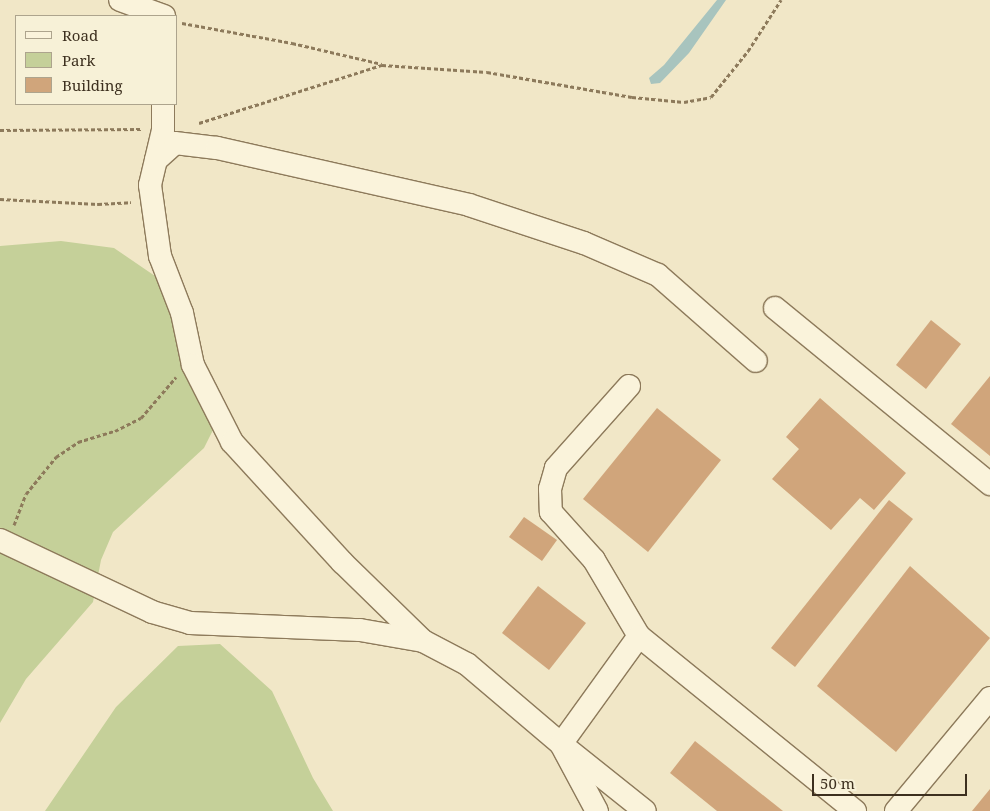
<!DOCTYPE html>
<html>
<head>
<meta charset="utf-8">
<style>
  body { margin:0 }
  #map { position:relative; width:990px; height:811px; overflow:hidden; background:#f1e7c7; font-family:"Noto Serif",serif }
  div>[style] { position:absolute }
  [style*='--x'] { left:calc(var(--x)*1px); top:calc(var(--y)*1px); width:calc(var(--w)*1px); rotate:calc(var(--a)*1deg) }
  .green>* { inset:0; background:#c5d099 }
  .water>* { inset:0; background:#a8c4be }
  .building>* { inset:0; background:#d0a57b }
  .path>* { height:3px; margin-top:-1.5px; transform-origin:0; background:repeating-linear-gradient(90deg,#8d7a5b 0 4px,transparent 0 6.5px) }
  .roads { filter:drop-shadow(1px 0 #8d7a5b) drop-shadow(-1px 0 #8d7a5b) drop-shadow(0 1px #8d7a5b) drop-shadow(0 -1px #8d7a5b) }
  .minor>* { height:22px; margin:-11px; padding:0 11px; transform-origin:11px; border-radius:11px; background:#faf3db }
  span { translate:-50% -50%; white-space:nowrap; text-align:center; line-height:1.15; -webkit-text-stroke:5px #f7f1d7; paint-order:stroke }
  .legend { position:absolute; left:15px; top:15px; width:162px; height:90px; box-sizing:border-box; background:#f7f1d7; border:1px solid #ada48d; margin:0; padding:6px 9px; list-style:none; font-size:15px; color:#3d301f }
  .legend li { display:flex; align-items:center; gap:10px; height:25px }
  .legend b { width:25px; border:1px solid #ada48d }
  .scale { position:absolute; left:812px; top:774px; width:155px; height:22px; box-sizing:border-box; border:2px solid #3d301f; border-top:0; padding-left:6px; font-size:15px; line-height:18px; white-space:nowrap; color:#3d301f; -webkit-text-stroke:4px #f7f1d7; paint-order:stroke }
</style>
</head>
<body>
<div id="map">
  <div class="green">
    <div style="clip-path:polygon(61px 241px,114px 248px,155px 276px,176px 309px,214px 428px,204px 448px,113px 532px,101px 560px,93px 602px,26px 679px,0 723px,0 246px)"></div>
    <div style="clip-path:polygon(220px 644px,272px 691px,313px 778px,333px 811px,45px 811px,116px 707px,178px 646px)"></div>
  </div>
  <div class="water">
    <div style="clip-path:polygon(717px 0,726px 0,689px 53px,660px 83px,651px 84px,649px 78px,664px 65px)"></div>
  </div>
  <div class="building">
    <div style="clip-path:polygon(931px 320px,961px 344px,926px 389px,896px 365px)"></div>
    <div style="clip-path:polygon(990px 376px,990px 456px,951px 424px)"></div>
    <div style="clip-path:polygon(820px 398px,906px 473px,874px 510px,860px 498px,831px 530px,772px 479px,799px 449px,786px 437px)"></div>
    <div style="clip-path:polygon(657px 408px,721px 460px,648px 552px,583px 499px)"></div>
    <div style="clip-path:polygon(889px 500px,913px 519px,795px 667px,771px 648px)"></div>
    <div style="clip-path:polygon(524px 517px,557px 540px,542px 561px,509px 537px)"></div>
    <div style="clip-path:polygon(910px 566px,990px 638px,896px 752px,817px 686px)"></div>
    <div style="clip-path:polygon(538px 586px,586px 623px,549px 670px,502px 633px)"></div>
    <div style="clip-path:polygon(695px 741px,783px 811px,717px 811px,670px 773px)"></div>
    <div style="clip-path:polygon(990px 789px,990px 811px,972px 811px)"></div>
  </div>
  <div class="path">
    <div style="--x:182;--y:23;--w:112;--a:10.3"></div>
    <div style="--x:292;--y:43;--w:92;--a:13.1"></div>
    <div style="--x:199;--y:123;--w:192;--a:-17.6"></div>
    <div style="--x:382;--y:65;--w:105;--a:3.8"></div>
    <div style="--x:487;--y:72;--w:147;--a:9.8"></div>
    <div style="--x:632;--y:97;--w:52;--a:5.5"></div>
    <div style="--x:684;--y:102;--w:27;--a:-10"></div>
    <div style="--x:711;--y:97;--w:59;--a:-51.2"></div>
    <div style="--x:748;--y:51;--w:61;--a:-57.1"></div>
    <div style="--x:0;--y:130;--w:141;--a:-0.4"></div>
    <div style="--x:0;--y:199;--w:98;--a:2.9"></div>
    <div style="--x:98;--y:204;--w:33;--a:-3"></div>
    <div style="--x:14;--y:525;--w:33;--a:-69"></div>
    <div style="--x:26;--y:494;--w:48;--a:-51"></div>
    <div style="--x:56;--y:457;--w:27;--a:-34"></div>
    <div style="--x:78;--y:442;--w:39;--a:-17"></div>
    <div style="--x:115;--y:431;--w:29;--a:-27"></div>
    <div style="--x:141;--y:418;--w:54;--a:-49.5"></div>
  </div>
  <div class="roads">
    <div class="minor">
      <div style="--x:120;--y:0;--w:47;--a:20"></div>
      <div style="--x:163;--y:104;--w:26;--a:90"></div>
      <div style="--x:163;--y:130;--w:57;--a:103.3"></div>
      <div style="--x:150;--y:185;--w:72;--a:82"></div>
      <div style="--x:160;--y:256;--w:61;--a:68.9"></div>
      <div style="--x:182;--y:313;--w:53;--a:78.1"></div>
      <div style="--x:193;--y:365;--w:86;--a:63.1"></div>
      <div style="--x:232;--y:442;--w:163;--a:47.5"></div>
      <div style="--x:342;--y:562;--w:113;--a:44.3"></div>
      <div style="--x:423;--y:641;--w:50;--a:27.6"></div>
      <div style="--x:467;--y:664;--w:123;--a:40.4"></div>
      <div style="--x:561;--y:744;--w:76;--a:61.8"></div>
      <div style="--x:156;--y:160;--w:25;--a:-42"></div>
      <div style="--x:175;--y:143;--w:42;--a:6.8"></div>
      <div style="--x:217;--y:148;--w:258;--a:12.7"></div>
      <div style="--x:469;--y:205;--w:121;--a:18.3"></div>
      <div style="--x:584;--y:243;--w:81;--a:23.4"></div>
      <div style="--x:658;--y:275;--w:130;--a:41.3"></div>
      <div style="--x:775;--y:308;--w:278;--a:39.3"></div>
      <div style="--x:629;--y:386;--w:110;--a:131.7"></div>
      <div style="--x:556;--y:468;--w:22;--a:106"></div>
      <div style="--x:550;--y:489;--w:23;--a:88"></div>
      <div style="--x:551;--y:512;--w:64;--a:48.1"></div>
      <div style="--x:594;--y:560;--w:88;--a:59.4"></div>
      <div style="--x:639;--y:636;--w:278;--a:39"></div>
      <div style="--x:0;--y:540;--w:168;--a:25.3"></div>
      <div style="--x:152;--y:612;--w:40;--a:16"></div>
      <div style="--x:190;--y:623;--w:170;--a:2.4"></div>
      <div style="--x:360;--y:630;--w:64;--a:9.9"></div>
      <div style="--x:639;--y:636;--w:133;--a:125.8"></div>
      <div style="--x:561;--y:744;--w:107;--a:38.6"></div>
      <div style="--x:896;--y:811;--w:147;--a:-50.2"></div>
    </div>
  </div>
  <ul class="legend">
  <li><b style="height:6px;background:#faf3db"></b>Road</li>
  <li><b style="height:14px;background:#c5d099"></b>Park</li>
  <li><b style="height:14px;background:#d0a57b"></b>Building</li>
  </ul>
  <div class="scale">50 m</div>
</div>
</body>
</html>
